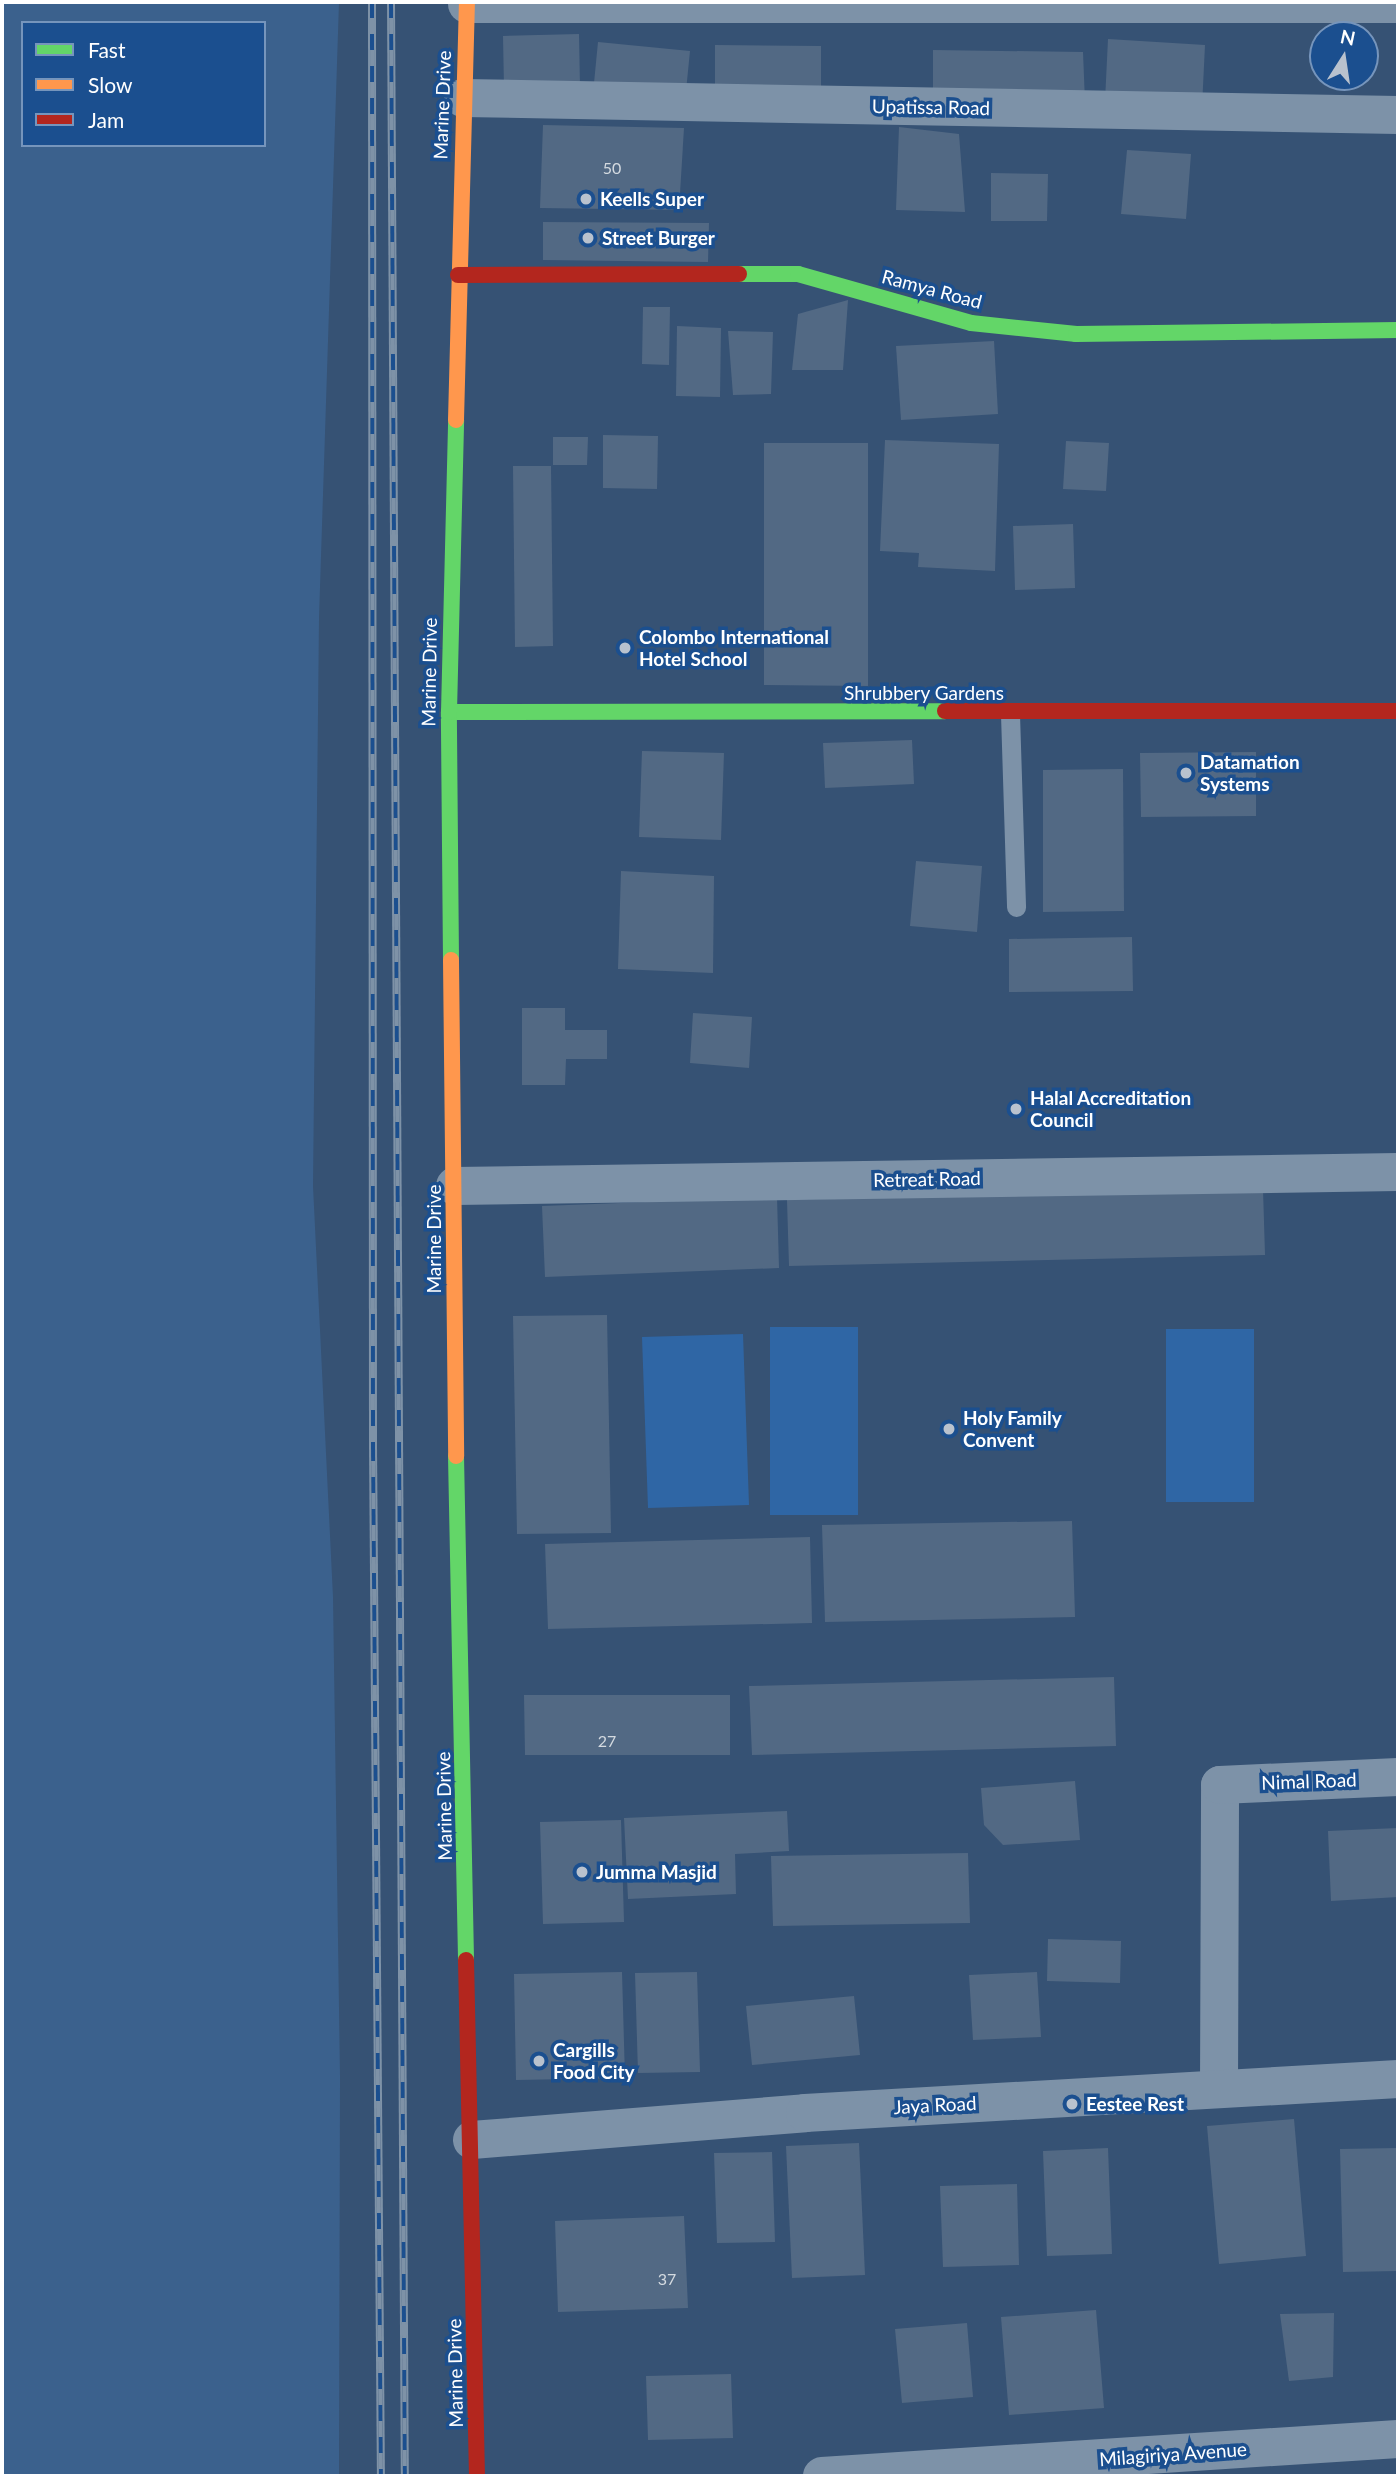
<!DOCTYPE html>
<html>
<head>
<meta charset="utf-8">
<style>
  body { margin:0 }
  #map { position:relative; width:1400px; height:2478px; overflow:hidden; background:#365274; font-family:Lato,sans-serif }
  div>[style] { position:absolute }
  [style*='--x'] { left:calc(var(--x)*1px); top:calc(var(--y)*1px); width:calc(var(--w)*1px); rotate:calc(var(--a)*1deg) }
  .green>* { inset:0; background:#2f66a5 }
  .water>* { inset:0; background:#3b618d }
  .building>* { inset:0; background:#526984 }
  .lane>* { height:19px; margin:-9.5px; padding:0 9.5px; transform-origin:9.5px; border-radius:9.5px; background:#7d92a8 }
  .street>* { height:38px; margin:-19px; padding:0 19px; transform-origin:19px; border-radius:19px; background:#7d92a8 }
  .fast>* { height:16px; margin:-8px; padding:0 8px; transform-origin:8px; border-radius:8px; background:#63d668 }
  .slow>* { height:16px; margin:-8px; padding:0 8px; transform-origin:8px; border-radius:8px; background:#ff974d }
  .jam>* { height:16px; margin:-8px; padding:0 8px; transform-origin:8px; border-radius:8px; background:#b3261e }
  .rail>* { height:8px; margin-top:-4px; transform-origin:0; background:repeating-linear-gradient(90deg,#1b4f8f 0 16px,#7e92a7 0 32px); box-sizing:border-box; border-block:2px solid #7e92a7 }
  .dots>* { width:19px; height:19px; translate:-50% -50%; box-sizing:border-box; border:4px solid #1b4f8f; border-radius:50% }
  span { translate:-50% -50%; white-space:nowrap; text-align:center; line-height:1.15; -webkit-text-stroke:7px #1b4f8f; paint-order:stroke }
  .number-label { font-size:16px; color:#d4dae0 }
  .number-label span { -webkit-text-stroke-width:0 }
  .street-label { font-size:19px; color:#fff }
  .poi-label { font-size:19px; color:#fff; font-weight:700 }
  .left { translate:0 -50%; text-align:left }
  .frame { position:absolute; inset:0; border:4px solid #fff; pointer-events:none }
  .legend { position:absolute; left:21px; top:21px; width:245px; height:126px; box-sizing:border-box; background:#1b4f8f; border:2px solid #7695bc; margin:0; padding:9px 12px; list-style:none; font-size:21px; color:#fff }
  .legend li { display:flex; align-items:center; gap:14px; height:35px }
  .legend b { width:35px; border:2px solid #7695bc }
  .north { position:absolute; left:1309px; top:21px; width:70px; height:70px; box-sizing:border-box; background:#1b4f8f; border:2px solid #7695bc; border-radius:50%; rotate:12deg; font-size:19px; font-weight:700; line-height:28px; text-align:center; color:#fff }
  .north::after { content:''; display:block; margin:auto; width:24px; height:32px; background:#b9c2ce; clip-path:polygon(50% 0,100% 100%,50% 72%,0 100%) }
</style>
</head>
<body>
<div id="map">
  <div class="green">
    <div style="clip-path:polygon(770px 1327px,858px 1327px,858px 1515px,770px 1515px)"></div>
    <div style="clip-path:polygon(1166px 1329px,1254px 1329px,1254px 1502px,1166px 1502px)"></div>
    <div style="clip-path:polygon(743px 1334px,749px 1505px,648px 1508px,642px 1337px)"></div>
  </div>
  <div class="water">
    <div style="clip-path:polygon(evenodd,2px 2px,339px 2px,319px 618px,313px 1186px,333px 1597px,340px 2077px,339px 2476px,2px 2476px,2px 2px,23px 23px,264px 23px,264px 145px,23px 145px,23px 23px)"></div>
  </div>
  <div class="building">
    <div style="clip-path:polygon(579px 34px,580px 87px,504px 88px,503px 36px)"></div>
    <div style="clip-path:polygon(1108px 39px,1205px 45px,1202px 107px,1105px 101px)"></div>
    <div style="clip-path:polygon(598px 42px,690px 51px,686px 91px,594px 83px)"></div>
    <div style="clip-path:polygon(715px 45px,821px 46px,821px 86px,715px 85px)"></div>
    <div style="clip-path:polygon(933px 50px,1083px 52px,1085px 102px,933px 100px)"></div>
    <div style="clip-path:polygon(543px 125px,684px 128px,679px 210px,540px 208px)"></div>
    <div style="clip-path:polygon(899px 127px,959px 134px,965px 212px,896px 210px)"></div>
    <div style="clip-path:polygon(1127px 150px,1191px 154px,1186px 219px,1121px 214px)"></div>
    <div style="clip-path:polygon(991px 173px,1048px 174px,1047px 221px,991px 221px)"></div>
    <div style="clip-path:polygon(543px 222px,709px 223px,708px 262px,543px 260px)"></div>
    <div style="clip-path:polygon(848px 300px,843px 370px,792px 370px,798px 314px)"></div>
    <div style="clip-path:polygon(643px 307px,670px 307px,669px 365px,642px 364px)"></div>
    <div style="clip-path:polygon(677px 326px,721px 328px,720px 397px,676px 396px)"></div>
    <div style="clip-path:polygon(728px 331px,773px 332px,771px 394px,733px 395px)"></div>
    <div style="clip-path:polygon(994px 341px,998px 414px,901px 420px,896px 346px)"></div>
    <div style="clip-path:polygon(603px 435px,658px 436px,657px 489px,603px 488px)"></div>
    <div style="clip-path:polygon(553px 437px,588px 437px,587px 465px,553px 465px)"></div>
    <div style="clip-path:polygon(885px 440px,999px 444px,995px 571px,918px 567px,919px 553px,880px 551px)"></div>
    <div style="clip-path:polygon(1066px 441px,1109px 443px,1106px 491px,1063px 489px)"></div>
    <div style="clip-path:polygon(764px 443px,868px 443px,868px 686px,764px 685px)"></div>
    <div style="clip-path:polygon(513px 466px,551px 466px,553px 646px,515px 647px)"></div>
    <div style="clip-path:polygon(1073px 524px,1075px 588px,1015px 590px,1013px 526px)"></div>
    <div style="clip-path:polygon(912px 740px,914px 784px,825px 788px,823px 743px)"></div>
    <div style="clip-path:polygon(642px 751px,724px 753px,721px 840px,639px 837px)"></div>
    <div style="clip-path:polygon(1256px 752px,1256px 816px,1141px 817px,1140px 753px)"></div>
    <div style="clip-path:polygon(1123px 769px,1124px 911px,1043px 912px,1043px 770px)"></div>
    <div style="clip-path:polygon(916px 861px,982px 866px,977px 932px,910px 926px)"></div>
    <div style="clip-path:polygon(621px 871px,714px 876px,713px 973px,618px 969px)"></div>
    <div style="clip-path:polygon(1132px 937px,1133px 991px,1009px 992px,1009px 939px)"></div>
    <div style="clip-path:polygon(522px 1008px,565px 1008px,565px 1030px,607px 1030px,607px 1059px,566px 1059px,565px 1085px,522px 1085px)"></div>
    <div style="clip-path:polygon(693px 1013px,752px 1017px,749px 1068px,690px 1063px)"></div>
    <div style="clip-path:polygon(1263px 1189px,1265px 1255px,789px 1266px,787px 1200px)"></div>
    <div style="clip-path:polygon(777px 1197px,779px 1268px,545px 1277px,542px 1206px)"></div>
    <div style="clip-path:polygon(607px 1315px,611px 1533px,517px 1534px,513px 1316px)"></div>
    <div style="clip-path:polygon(1072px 1521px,1075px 1617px,825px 1622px,822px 1525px)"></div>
    <div style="clip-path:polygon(810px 1537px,812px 1623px,548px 1629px,545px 1544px)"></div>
    <div style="clip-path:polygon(1114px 1677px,1116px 1746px,752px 1755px,749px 1686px)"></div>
    <div style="clip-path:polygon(524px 1695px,730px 1695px,730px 1755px,525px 1755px)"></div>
    <div style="clip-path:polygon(1075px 1781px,1080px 1840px,1003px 1845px,984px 1825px,981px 1788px)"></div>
    <div style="clip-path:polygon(787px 1811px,789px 1851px,735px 1854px,736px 1894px,628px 1899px,624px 1818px)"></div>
    <div style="clip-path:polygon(621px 1820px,624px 1922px,543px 1924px,540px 1822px)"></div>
    <div style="clip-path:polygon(1398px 1828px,1398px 1897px,1331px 1901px,1328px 1831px)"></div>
    <div style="clip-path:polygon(968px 1853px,970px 1923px,773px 1926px,771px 1856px)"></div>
    <div style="clip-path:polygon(1048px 1939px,1121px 1941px,1120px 1983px,1047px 1981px)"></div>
    <div style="clip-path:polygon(622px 1972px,625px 2078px,516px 2080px,514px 1974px)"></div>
    <div style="clip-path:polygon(697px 1972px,700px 2072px,638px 2073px,635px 1973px)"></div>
    <div style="clip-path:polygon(1037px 1972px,1041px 2037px,973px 2040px,969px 1975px)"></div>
    <div style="clip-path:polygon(854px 1996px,860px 2055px,752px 2065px,746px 2006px)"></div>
    <div style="clip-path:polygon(1294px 2119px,1306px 2256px,1219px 2264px,1207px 2126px)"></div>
    <div style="clip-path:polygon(859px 2143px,865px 2275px,792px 2278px,786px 2146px)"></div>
    <div style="clip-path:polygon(1108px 2148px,1112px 2254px,1047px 2256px,1043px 2151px)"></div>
    <div style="clip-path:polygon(1398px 2148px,1398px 2271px,1343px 2272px,1340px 2149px)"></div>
    <div style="clip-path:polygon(772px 2152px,775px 2242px,717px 2243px,714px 2153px)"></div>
    <div style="clip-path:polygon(1017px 2184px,1019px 2265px,943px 2267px,940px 2186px)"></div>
    <div style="clip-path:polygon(684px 2216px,688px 2308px,558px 2312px,555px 2221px)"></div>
    <div style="clip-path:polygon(1096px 2310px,1104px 2408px,1009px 2415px,1001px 2317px)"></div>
    <div style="clip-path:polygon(1334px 2313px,1333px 2377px,1289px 2381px,1280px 2314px)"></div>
    <div style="clip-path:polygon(967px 2323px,973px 2397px,902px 2403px,895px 2329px)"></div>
    <div style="clip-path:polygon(731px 2374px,733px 2438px,648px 2440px,646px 2376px)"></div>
  </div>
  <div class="lane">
    <div style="--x:1010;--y:714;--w:193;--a:88.2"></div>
  </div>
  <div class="street">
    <div style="--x:467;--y:4;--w:931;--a:0"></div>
    <div style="--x:463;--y:98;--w:935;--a:1.04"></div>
    <div style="--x:455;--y:1186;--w:943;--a:-0.85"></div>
    <div style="--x:1219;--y:2089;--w:304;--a:-89.8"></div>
    <div style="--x:1220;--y:1785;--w:178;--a:-2.6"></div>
    <div style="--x:472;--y:2140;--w:334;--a:-4.6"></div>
    <div style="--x:805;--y:2113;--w:594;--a:-3.28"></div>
    <div style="--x:822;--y:2476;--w:577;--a:-3.68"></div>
  </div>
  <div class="fast">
    <div style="--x:739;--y:274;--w:59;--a:0"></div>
    <div style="--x:798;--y:274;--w:180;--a:15.8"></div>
    <div style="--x:971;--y:323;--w:106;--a:6"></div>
    <div style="--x:1076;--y:334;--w:322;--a:-0.7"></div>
    <div style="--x:449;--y:712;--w:496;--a:-0.1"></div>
    <div style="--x:451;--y:960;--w:248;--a:-90.5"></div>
    <div style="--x:449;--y:712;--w:292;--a:-88.6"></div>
    <div style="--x:456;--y:1456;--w:504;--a:88.86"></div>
  </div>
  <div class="slow">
    <div style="--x:456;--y:420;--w:418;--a:-88.5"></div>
    <div style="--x:451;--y:960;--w:496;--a:89.4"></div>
  </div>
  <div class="jam">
    <div style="--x:458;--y:275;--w:281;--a:-0.2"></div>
    <div style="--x:945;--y:711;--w:453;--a:0"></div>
    <div style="--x:466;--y:1960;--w:516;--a:88.78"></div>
  </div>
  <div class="rail">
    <div style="--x:372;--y:2;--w:1443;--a:89.96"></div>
    <div style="--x:373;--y:1445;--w:1031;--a:89.56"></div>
    <div style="--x:391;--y:2;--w:2474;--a:89.68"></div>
  </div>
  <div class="dots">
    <div style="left:586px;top:199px;background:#b9c2ce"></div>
    <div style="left:588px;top:238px;background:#b9c2ce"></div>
    <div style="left:625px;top:648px;background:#b9c2ce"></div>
    <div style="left:1186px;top:773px;background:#b9c2ce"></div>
    <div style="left:1016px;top:1109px;background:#b9c2ce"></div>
    <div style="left:949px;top:1429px;background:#b9c2ce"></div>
    <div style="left:582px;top:1872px;background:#b9c2ce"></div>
    <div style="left:539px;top:2061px;background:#b9c2ce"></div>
    <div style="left:1072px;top:2104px;background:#b9c2ce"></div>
  </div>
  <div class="number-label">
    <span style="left:612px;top:168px">50</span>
    <span style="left:607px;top:1741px">27</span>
    <span style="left:667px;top:2279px">37</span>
  </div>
  <div class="street-label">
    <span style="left:442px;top:105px;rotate:-88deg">Marine Drive</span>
    <span style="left:931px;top:107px;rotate:1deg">Upatissa Road</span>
    <span style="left:932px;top:289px;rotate:15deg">Ramya Road</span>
    <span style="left:429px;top:672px;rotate:-89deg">Marine Drive</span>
    <span style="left:924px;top:693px">Shrubbery Gardens</span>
    <span style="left:927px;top:1179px;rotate:-1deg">Retreat Road</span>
    <span style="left:434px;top:1239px;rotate:-90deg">Marine Drive</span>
    <span style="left:1309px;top:1781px;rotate:-2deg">Nimal Road</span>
    <span style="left:444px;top:1806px;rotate:-91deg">Marine Drive</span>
    <span style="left:935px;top:2105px;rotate:-3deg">Jaya Road</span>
    <span style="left:455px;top:2373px;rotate:-91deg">Marine Drive</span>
    <span style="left:1173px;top:2454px;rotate:-4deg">Milagiriya Avenue</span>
  </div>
  <div class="poi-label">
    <span class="left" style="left:600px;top:199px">Keells Super</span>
    <span class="left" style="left:602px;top:238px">Street Burger</span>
    <span class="left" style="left:639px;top:648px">Colombo International<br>Hotel School</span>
    <span class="left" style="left:1200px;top:773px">Datamation<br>Systems</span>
    <span class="left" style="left:1030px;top:1109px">Halal Accreditation<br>Council</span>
    <span class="left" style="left:963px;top:1429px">Holy Family<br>Convent</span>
    <span class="left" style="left:596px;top:1872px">Jumma Masjid</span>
    <span class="left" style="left:553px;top:2061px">Cargills<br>Food City</span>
    <span class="left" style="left:1086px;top:2104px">Eestee Rest</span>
  </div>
  <div class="frame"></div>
  <ul class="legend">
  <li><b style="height:9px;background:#63d668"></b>Fast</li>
  <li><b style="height:9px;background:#ff974d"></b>Slow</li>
  <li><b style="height:9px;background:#b3261e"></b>Jam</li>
  </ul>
  <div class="north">N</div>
</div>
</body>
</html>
